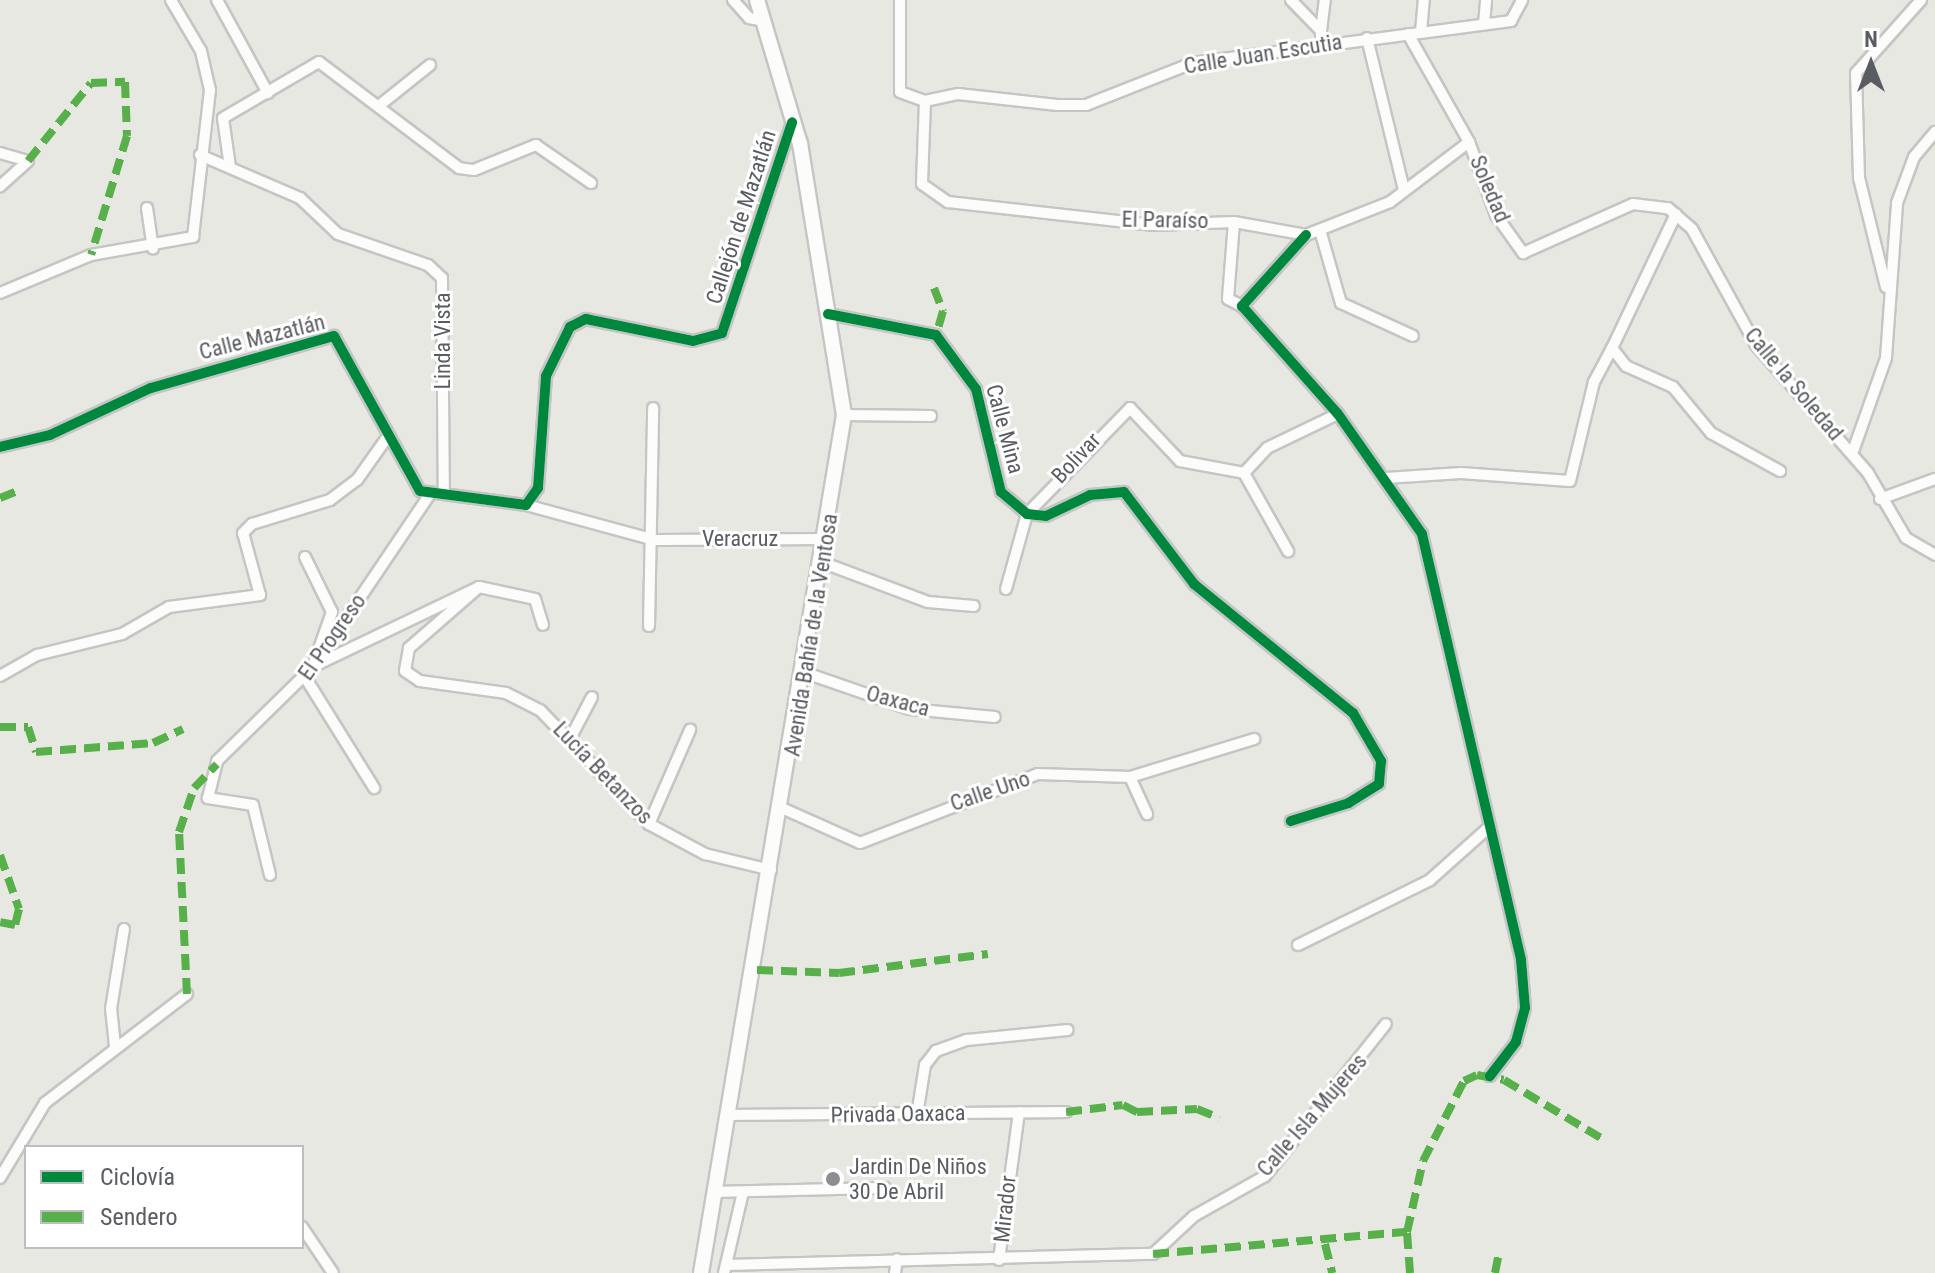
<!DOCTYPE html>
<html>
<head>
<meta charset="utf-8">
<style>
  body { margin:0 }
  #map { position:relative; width:1935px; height:1273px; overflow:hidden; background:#e8e8e3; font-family:"Roboto Condensed",sans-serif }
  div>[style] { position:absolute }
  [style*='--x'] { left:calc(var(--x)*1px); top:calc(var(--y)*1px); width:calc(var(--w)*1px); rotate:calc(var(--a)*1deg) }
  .roads { filter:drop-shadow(2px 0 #c5c5c5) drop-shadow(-2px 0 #c5c5c5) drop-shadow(0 2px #c5c5c5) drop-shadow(0 -2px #c5c5c5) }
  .minor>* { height:10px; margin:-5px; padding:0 5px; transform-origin:5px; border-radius:5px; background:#fcfcfb }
  .secondary>* { height:14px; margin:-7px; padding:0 7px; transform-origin:7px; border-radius:7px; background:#fcfcfb }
  .quiet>* { height:8px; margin-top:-4px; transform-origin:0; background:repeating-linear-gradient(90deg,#58b04a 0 16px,transparent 0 24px) }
  .cycleway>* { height:10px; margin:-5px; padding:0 5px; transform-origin:5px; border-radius:5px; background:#00873e }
  .dots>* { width:22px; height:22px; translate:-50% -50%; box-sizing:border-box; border:4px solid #fff; border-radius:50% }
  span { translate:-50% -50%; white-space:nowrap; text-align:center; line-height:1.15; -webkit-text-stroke:6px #fff; paint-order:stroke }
  .street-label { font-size:22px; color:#595c60 }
  .poi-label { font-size:22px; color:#595c60 }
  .left { translate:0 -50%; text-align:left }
  .legend { position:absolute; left:24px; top:1145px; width:280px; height:104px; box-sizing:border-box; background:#fff; border:2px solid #bdbebf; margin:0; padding:10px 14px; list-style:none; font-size:24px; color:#595c60 }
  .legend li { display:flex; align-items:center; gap:16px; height:40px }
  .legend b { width:40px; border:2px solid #bdbebf }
  .north { position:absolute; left:1831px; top:24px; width:80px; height:80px; -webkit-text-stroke:6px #fff; paint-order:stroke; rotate:0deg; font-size:22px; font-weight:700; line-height:32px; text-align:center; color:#595c60 }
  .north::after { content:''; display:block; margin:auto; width:28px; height:36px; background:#595c60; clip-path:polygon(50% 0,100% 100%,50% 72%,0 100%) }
</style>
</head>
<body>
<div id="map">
  <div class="roads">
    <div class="minor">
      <div style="--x:217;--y:0;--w:106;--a:61.3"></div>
      <div style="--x:733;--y:0;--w:24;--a:48"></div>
      <div style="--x:749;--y:18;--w:16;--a:11"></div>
      <div style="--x:900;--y:0;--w:92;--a:90"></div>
      <div style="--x:900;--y:92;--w:27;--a:20"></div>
      <div style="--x:925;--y:101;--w:34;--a:-12"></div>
      <div style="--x:958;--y:94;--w:100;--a:6.3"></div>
      <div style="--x:1057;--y:105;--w:29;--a:0"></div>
      <div style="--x:1086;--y:105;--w:114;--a:-21.6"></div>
      <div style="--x:1192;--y:63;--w:322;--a:-7.5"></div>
      <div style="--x:1511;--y:21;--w:24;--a:-62"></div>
      <div style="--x:1291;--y:0;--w:43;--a:45.9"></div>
      <div style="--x:1321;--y:31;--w:14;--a:90"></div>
      <div style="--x:1484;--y:24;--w:24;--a:-85"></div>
      <div style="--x:1321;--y:31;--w:31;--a:-83"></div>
      <div style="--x:1421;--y:32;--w:32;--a:-85"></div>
      <div style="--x:1408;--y:34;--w:124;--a:60.5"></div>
      <div style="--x:1469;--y:142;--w:78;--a:69.7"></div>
      <div style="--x:1496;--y:215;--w:47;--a:54.6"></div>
      <div style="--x:1523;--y:253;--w:120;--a:-24"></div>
      <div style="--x:1633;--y:204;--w:35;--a:7"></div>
      <div style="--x:1668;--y:208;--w:32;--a:41"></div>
      <div style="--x:1692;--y:229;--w:132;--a:61.1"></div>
      <div style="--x:1756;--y:345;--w:170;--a:48.8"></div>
      <div style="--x:1868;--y:473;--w:75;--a:59.7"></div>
      <div style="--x:1906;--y:538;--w:34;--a:30"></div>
      <div style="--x:1367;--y:38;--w:156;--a:76.3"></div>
      <div style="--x:925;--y:101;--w:83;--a:92.1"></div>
      <div style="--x:922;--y:184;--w:32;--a:35"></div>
      <div style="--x:948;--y:202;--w:207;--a:6.4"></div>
      <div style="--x:1154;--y:225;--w:80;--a:-2.1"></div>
      <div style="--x:1234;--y:222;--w:73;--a:10.2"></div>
      <div style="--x:1306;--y:235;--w:90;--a:-21.4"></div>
      <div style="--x:1390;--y:202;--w:99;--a:-37.2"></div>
      <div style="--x:380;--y:105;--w:64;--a:-38.7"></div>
      <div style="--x:0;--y:153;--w:29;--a:16"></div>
      <div style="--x:28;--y:161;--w:38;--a:138"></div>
      <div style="--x:200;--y:155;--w:109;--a:23.3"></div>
      <div style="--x:300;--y:198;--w:52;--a:43.5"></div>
      <div style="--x:338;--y:234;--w:95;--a:19"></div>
      <div style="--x:428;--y:265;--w:19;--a:43"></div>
      <div style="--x:442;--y:278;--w:211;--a:89.5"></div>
      <div style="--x:230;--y:167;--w:49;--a:-98.1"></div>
      <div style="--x:223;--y:118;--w:111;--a:-30.3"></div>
      <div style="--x:319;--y:62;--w:176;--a:37.1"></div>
      <div style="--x:459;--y:168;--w:15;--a:8"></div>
      <div style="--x:474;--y:170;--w:67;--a:-22"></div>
      <div style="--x:536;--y:145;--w:67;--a:34.6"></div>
      <div style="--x:147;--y:208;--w:41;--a:81.7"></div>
      <div style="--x:1676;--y:214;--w:148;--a:115.5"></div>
      <div style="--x:1612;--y:348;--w:23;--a:52"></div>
      <div style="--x:1626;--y:366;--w:51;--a:24.1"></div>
      <div style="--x:1673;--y:387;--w:60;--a:50.4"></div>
      <div style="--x:1711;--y:433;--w:79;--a:28.8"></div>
      <div style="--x:1234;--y:222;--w:77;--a:94.5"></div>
      <div style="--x:1228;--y:299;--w:16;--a:27"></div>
      <div style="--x:1320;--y:230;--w:76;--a:74"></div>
      <div style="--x:1341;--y:303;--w:79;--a:24.6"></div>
      <div style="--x:1306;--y:235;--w:96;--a:132"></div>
      <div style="--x:1242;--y:306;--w:144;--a:48.4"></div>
      <div style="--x:1338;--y:414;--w:146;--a:55"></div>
      <div style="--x:1422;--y:534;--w:437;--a:76.9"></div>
      <div style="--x:1521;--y:960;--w:48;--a:85.2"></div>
      <div style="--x:1525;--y:1008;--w:35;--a:105"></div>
      <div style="--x:1516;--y:1042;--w:43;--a:127.4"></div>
      <div style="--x:1886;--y:287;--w:112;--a:-103.9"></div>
      <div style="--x:1859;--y:178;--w:105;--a:-91.6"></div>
      <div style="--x:1856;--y:73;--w:98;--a:-48.3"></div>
      <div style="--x:0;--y:293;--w:99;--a:-22.7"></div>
      <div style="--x:91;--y:255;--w:104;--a:-10"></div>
      <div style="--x:193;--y:237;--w:148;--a:-83.4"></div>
      <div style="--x:210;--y:90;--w:40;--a:-103"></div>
      <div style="--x:201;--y:51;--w:59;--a:-120.5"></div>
      <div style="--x:828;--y:314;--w:110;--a:11"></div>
      <div style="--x:936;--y:335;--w:67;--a:53.5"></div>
      <div style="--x:976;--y:389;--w:106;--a:76.4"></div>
      <div style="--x:1001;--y:492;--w:34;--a:40"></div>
      <div style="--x:1027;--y:514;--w:19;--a:6"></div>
      <div style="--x:1046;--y:516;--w:49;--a:-25.5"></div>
      <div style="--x:1090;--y:495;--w:34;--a:-5"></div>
      <div style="--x:1124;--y:492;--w:116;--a:52.7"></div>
      <div style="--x:1194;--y:584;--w:205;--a:39.1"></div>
      <div style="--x:1353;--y:713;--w:56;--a:59.7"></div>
      <div style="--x:1381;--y:761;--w:23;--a:95"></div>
      <div style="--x:1379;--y:784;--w:36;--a:148"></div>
      <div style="--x:1349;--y:803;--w:61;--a:162.8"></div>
      <div style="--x:844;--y:415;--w:87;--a:0.7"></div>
      <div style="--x:0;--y:447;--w:51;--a:-13.5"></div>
      <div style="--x:50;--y:435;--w:111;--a:-25"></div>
      <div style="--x:151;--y:388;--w:190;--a:-15.9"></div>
      <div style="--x:334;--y:336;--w:177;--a:61"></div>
      <div style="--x:420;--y:491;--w:107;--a:7.5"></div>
      <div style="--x:526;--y:505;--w:21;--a:-55"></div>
      <div style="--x:538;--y:488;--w:112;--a:-85.9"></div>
      <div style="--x:546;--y:376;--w:55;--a:-63.9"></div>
      <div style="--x:570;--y:327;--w:18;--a:-27"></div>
      <div style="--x:586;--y:319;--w:109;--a:11.6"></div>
      <div style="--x:693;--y:341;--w:30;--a:-15"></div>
      <div style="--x:722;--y:333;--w:222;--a:-71.6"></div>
      <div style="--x:1852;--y:454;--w:102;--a:-70.5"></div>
      <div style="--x:1886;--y:358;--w:155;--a:-85.9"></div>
      <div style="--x:1897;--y:203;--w:49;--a:-69.7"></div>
      <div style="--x:1914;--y:157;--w:33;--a:-50"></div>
      <div style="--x:1244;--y:473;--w:34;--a:-47"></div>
      <div style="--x:1267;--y:448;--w:79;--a:-25.6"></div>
      <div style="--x:1386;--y:478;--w:75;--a:-3.8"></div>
      <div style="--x:1461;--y:473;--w:109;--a:4.2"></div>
      <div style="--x:1570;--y:481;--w:102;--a:-76.4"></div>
      <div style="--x:1594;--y:382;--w:38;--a:-62"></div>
      <div style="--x:1880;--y:499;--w:59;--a:-20"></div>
      <div style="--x:526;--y:505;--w:134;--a:15.2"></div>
      <div style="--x:655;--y:540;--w:171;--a:-0.3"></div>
      <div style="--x:305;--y:557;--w:61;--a:63.9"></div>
      <div style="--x:332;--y:612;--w:51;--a:109.5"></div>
      <div style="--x:824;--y:563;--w:111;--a:20.6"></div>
      <div style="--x:928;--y:602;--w:46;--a:5"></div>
      <div style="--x:479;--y:587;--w:57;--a:12.1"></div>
      <div style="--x:535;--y:599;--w:27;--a:73"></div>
      <div style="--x:1006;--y:589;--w:78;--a:-74.4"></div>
      <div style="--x:1027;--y:514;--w:148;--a:-45.8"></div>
      <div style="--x:1130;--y:408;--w:73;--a:46.7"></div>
      <div style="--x:1180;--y:461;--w:65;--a:10.6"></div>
      <div style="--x:1244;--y:473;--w:90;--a:60.6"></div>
      <div style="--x:649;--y:626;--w:218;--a:-88.9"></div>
      <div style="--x:314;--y:666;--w:183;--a:-25.6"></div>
      <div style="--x:479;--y:587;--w:93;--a:138.9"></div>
      <div style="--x:409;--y:648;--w:23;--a:100"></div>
      <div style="--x:405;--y:671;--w:18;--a:34"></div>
      <div style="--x:420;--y:681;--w:87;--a:7.9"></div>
      <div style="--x:506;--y:693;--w:38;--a:27"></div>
      <div style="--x:540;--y:710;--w:158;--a:46.3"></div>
      <div style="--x:649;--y:824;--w:64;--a:28.2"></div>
      <div style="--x:705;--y:854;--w:68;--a:13.6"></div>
      <div style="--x:803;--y:672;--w:113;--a:19.1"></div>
      <div style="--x:910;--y:709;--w:85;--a:5.4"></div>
      <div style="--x:0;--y:676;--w:43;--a:-29.6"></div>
      <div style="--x:37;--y:655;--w:88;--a:-13.9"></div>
      <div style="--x:122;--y:634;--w:54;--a:-29.9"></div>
      <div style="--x:169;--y:607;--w:92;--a:-7.5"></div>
      <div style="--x:260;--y:595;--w:64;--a:-105.3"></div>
      <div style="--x:243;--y:533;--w:13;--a:-45"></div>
      <div style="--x:252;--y:524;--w:82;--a:-17.1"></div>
      <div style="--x:330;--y:500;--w:34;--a:-37"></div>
      <div style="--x:357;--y:480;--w:50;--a:-54.7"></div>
      <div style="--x:305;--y:677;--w:131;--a:58.1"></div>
      <div style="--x:571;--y:737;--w:45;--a:-62.3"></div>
      <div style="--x:1130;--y:777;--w:41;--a:65.3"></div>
      <div style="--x:784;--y:809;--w:83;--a:24.1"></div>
      <div style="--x:860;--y:843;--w:191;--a:-21.2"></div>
      <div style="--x:1038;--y:774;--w:92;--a:1.9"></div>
      <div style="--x:1130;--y:777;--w:130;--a:-17"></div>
      <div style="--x:649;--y:824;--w:103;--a:-66.4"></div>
      <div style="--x:270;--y:875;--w:72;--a:-103.7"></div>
      <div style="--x:253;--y:805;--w:46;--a:-171.2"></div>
      <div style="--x:208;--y:798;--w:38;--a:-76"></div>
      <div style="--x:217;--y:761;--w:136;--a:-44.4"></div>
      <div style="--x:314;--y:666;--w:207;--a:-56"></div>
      <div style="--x:1298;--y:945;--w:147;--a:-26.2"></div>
      <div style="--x:1430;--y:880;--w:76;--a:-41.8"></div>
      <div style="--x:115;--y:1046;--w:37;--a:-96"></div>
      <div style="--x:111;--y:1009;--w:81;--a:-80.8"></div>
      <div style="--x:730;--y:1115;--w:336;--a:-0.5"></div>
      <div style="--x:917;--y:1115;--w:51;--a:-80.9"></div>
      <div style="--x:925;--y:1065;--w:18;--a:-52"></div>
      <div style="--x:936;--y:1051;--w:33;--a:-20"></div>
      <div style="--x:967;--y:1040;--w:101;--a:-5.7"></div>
      <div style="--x:0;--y:1178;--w:87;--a:-59"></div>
      <div style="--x:45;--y:1103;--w:179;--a:-37.5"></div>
      <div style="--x:716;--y:1192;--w:169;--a:-1.4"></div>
      <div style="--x:302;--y:1227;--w:55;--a:56"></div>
      <div style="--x:999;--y:1260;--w:149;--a:-82.3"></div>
      <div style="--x:726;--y:1265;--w:427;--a:-1.5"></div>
      <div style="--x:1153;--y:1254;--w:56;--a:-42.8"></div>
      <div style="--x:1194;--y:1216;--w:81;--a:-29.4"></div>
      <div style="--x:1265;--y:1176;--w:194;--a:-51.5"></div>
      <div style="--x:724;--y:1273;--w:79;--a:-76.8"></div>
      <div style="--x:895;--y:1273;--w:14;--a:-82"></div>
    </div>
    <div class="secondary">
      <div style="--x:701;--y:1273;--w:870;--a:-80.54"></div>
      <div style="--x:844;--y:415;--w:275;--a:-99.2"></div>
      <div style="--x:800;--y:144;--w:150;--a:-106.6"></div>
    </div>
  </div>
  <div class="quiet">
    <div style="--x:28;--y:161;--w:100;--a:-51.1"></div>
    <div style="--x:91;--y:83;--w:34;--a:-2"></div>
    <div style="--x:125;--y:82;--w:54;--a:87.9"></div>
    <div style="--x:127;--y:136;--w:124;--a:106.8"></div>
    <div style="--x:934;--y:288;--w:25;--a:69"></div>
    <div style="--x:943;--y:311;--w:25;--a:106"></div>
    <div style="--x:0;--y:498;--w:18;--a:-22"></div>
    <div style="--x:0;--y:727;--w:28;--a:0"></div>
    <div style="--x:28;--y:727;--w:26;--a:72"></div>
    <div style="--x:36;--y:752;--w:117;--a:-4.4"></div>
    <div style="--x:153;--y:743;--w:33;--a:-25"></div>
    <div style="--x:0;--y:855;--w:57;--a:70.6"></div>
    <div style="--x:19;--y:909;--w:16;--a:104"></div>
    <div style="--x:15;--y:925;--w:15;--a:-169"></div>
    <div style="--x:757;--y:970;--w:82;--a:2.1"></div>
    <div style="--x:839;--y:973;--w:150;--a:-7.3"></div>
    <div style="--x:187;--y:994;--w:162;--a:-92.8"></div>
    <div style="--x:179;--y:832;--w:46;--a:-71.2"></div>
    <div style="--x:194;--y:788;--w:33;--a:-46"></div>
    <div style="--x:1066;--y:1112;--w:57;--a:-7"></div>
    <div style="--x:1123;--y:1105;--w:16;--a:27"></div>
    <div style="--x:1137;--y:1112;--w:60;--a:-2.9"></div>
    <div style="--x:1197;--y:1109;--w:24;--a:22"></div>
    <div style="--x:1325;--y:1244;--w:30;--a:76"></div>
    <div style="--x:1153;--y:1254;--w:255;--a:-5"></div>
    <div style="--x:1410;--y:1273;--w:41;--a:-94.2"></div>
    <div style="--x:1407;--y:1232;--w:73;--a:-77.3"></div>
    <div style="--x:1423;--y:1161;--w:90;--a:-62.9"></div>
    <div style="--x:1464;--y:1081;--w:14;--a:-25"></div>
    <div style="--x:1477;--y:1075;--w:27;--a:10"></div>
    <div style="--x:1504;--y:1080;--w:113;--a:30.9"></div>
    <div style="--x:1495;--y:1273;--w:20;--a:-79"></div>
  </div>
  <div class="cycleway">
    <div style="--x:1306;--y:235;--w:96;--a:132"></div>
    <div style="--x:1242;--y:306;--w:144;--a:48.4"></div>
    <div style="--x:1338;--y:414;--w:146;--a:55"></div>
    <div style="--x:1422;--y:534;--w:437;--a:76.9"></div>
    <div style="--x:1521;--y:960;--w:48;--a:85.2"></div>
    <div style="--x:1525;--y:1008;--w:35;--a:105"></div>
    <div style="--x:1516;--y:1042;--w:43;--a:127.4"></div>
    <div style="--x:828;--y:314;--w:110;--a:11"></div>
    <div style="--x:936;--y:335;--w:67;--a:53.5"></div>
    <div style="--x:976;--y:389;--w:106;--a:76.4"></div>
    <div style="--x:1001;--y:492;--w:34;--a:40"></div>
    <div style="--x:1027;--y:514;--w:19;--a:6"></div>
    <div style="--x:1046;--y:516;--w:49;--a:-25.5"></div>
    <div style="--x:1090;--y:495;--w:34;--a:-5"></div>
    <div style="--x:1124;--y:492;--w:116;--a:52.7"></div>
    <div style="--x:1194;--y:584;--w:205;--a:39.1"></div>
    <div style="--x:1353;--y:713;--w:56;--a:59.7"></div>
    <div style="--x:1381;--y:761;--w:23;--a:95"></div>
    <div style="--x:1379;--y:784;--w:36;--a:148"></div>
    <div style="--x:1349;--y:803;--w:61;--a:162.8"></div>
    <div style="--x:0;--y:447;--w:51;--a:-13.5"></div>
    <div style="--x:50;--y:435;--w:111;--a:-25"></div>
    <div style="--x:151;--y:388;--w:190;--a:-15.9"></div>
    <div style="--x:334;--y:336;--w:177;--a:61"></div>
    <div style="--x:420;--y:491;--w:107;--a:7.5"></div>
    <div style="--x:526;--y:505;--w:21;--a:-55"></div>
    <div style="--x:538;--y:488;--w:112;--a:-85.9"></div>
    <div style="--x:546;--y:376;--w:55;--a:-63.9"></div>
    <div style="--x:570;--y:327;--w:18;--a:-27"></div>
    <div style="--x:586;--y:319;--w:109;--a:11.6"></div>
    <div style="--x:693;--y:341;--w:30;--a:-15"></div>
    <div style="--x:722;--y:333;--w:222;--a:-71.6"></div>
  </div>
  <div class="dots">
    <div style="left:833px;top:1179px;background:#8b8d8e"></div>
  </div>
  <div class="street-label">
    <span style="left:1263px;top:54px;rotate:-9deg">Calle Juan Escutia</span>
    <span style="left:1490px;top:189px;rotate:67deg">Soledad</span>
    <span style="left:741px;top:217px;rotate:-72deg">Callejón de Mazatlán</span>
    <span style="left:1165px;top:220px;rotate:1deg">El Paraíso</span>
    <span style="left:262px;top:337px;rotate:-14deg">Calle Mazatlán</span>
    <span style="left:443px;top:341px;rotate:-90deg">Linda Vista</span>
    <span style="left:1794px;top:384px;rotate:50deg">Calle la Soledad</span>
    <span style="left:1005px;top:429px;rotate:75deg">Calle Mina</span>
    <span style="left:1076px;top:458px;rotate:-47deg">Bolivar</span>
    <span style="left:740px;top:539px">Veracruz</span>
    <span style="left:811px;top:635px;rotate:-81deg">Avenida Bahía de la Ventosa</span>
    <span style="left:332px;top:637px;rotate:-55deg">El Progreso</span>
    <span style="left:898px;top:701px;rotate:15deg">Oaxaca</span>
    <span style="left:603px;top:773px;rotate:46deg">Lucía Betanzos</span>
    <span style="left:990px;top:791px;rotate:-19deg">Calle Uno</span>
    <span style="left:898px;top:1114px;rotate:-1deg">Privada Oaxaca</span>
    <span style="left:1312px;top:1115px;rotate:-49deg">Calle Isla Mujeres</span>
    <span style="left:1005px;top:1209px;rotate:-84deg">Mirador</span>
  </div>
  <div class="poi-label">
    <span class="left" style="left:849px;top:1179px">Jardin De Niños<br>30 De Abril</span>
  </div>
  <ul class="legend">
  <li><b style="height:10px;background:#00873e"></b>Ciclovía</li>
  <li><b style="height:10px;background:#58b04a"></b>Sendero</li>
  </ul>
  <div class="north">N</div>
</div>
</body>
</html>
